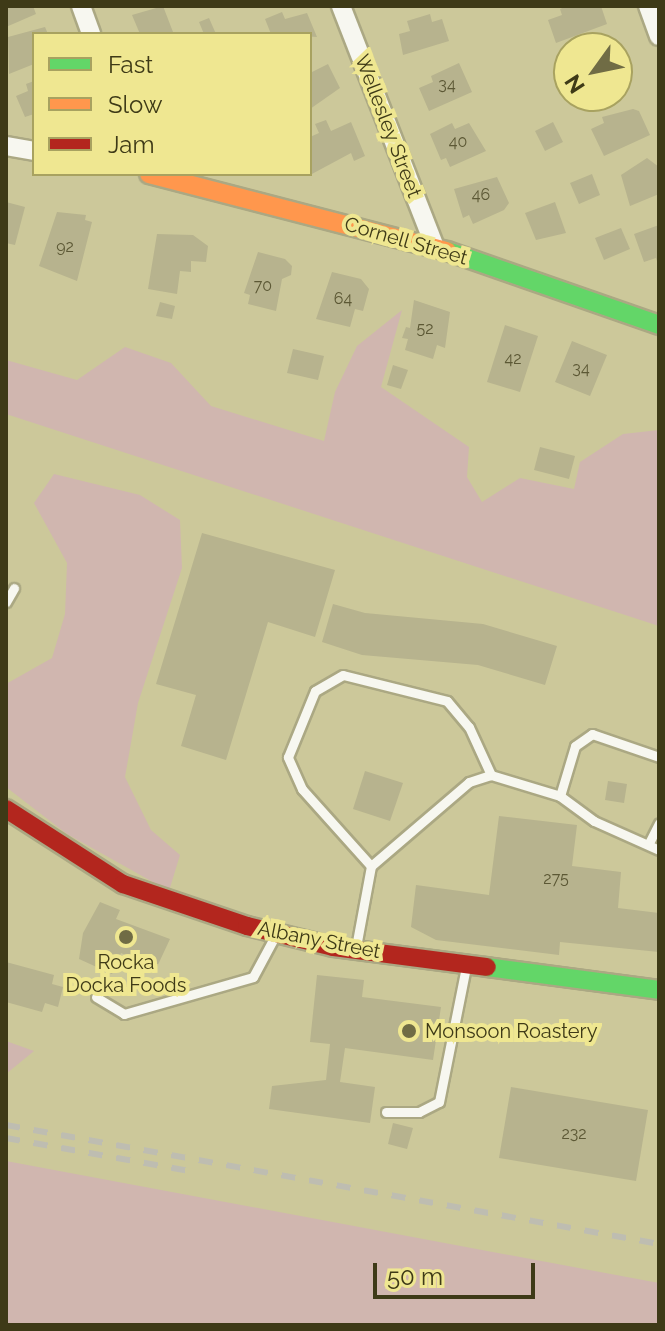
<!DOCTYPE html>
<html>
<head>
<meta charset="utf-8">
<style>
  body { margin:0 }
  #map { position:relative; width:665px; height:1331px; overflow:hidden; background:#ccc89a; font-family:Raleway,sans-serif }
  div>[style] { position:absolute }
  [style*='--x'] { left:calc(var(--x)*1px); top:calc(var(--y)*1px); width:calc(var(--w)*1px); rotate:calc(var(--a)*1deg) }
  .green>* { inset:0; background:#d0b6af }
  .building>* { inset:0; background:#b7b38e }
  .roads { filter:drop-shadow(2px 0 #aba883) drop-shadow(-2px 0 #aba883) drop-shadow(0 2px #aba883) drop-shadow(0 -2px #aba883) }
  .lane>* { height:9px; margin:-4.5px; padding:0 4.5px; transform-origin:4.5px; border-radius:4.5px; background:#f7f7f0 }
  .street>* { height:18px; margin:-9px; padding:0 9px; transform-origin:9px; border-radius:9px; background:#f7f7f0 }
  .fast>* { height:18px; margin:-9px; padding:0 9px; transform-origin:9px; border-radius:9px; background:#63d668 }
  .slow>* { height:18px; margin:-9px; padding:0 9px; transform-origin:9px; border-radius:9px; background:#ff974d }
  .jam>* { height:18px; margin:-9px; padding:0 9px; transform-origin:9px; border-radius:9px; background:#b3261e }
  .rail>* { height:6px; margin-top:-3px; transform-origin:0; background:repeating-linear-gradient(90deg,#bebdb1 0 14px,transparent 0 28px) }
  .dots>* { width:22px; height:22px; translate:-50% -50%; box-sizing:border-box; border:4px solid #efe791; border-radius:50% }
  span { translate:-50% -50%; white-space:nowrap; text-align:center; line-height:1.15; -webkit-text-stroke:8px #efe791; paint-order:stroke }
  .number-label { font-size:16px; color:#5c5835 }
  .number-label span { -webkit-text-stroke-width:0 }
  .street-label { font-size:20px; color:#3e3a17 }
  .poi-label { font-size:20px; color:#3e3a17 }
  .left { translate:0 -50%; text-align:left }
  .frame { position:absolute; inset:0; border:8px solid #3e3a17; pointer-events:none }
  .legend { position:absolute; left:32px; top:32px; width:280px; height:144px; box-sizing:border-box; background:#efe791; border:2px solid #a8a260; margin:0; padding:10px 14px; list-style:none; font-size:24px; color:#3e3a17 }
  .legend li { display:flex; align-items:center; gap:16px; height:40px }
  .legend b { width:40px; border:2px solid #a8a260 }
  .north { position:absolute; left:553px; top:32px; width:80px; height:80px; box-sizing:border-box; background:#efe791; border:2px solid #a8a260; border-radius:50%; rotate:237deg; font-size:22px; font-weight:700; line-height:32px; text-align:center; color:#3e3a17 }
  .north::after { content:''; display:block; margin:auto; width:28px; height:36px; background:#706c45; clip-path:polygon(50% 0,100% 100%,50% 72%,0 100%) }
  .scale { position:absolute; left:373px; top:1263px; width:162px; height:36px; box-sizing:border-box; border:4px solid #3e3a17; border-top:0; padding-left:10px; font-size:24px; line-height:28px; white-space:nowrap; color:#3e3a17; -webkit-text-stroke:6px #efe791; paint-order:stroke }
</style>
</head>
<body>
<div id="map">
  <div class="green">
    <div style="clip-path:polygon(402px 310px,381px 387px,469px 447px,467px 477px,482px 502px,520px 478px,574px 489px,580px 462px,623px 434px,659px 430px,659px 626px,6px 414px,6px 360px,77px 380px,125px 347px,171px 363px,211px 406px,324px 441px,335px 392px,357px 346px)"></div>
    <div style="clip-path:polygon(54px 474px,140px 495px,180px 520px,182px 568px,138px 703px,125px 777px,151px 830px,180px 855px,169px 891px,67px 834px,6px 787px,6px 684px,52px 658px,65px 614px,67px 563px,34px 503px)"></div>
    <div style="clip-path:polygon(6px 1041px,34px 1051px,6px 1074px)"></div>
    <div style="clip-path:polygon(6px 1161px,659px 1283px,659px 1325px,6px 1325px)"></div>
  </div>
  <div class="building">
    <div style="clip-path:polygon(6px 6px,33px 6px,36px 14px,6px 27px)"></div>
    <div style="clip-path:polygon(163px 6px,173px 32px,140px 34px,132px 15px)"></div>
    <div style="clip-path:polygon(567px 6px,601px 6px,607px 24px,556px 43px,548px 20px,562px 15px,560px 9px)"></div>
    <div style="clip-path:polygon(282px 12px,285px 19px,307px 13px,317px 37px,271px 34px,265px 19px)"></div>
    <div style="clip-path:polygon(430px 14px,432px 22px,442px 19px,449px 41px,403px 55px,399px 34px,410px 31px,407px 21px)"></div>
    <div style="clip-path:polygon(209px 18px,216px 34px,204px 34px,199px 22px)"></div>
    <div style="clip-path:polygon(45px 27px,48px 34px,34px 34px,34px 64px,9px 74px,8px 37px)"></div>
    <div style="clip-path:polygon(622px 55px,630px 80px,617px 85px,617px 57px)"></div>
    <div style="clip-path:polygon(459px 63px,472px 92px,429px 111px,419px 88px,433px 82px,431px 76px)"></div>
    <div style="clip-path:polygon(328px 64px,340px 88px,310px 109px,310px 73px)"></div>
    <div style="clip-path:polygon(34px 81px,34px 114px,25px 117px,16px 96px,28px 91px,26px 84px)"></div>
    <div style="clip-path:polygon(633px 109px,639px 111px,650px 135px,604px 156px,591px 129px,604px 123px,602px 117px)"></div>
    <div style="clip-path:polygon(326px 120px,331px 131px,351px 122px,365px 156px,354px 161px,351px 153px,310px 175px,310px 137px,319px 133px,315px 124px)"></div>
    <div style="clip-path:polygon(553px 122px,563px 142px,545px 151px,535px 131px)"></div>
    <div style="clip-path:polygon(452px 123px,455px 129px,469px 123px,486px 151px,450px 167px,446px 158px,441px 160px,430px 134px)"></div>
    <div style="clip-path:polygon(647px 158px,659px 167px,659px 194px,630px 206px,621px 175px)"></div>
    <div style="clip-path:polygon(592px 174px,600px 195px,579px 204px,570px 183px)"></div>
    <div style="clip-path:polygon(497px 177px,509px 203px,504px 210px,473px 224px,469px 215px,463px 218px,454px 189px)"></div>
    <div style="clip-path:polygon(6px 202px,25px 207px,15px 245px,6px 243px)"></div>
    <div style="clip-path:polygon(555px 202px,566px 233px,536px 240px,525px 213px)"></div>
    <div style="clip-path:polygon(57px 212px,86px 215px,85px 220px,92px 222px,77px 281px,39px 266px)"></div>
    <div style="clip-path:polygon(659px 225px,659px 267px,656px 258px,644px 262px,634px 234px)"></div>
    <div style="clip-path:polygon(621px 228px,630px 249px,604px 260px,595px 238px)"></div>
    <div style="clip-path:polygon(157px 234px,193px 235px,208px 246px,206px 262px,191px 261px,191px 272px,180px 271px,177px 294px,148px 289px)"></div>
    <div style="clip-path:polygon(258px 252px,285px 259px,292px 266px,291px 275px,282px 279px,276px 311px,248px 304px,250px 295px,244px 293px)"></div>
    <div style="clip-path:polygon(332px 272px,361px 279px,369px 289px,363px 311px,355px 309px,350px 327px,316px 319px)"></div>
    <div style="clip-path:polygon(414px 300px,450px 312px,445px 348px,437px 345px,433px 359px,405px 350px,408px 339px,402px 338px,406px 327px,410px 328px)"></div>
    <div style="clip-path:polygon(160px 302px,175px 306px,172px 319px,156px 316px)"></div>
    <div style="clip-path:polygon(505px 325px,538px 336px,520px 392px,487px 382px)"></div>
    <div style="clip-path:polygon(572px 341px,607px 355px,590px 396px,555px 382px)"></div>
    <div style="clip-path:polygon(293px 349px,324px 356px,318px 380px,287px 373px)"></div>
    <div style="clip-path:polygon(393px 365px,408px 370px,401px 389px,387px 385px)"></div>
    <div style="clip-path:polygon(540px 447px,575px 456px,569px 479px,534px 470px)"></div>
    <div style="clip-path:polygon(202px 533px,335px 570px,315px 637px,268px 622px,226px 760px,181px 746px,196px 695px,156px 684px)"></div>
    <div style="clip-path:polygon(333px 604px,365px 613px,483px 624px,557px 646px,545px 685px,478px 665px,362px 655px,322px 642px)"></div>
    <div style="clip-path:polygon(365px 771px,403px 783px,390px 821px,353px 809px)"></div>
    <div style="clip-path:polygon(608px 781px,627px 784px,624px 803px,605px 800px)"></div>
    <div style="clip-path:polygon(499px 816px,577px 825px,572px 866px,621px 872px,618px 908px,659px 913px,659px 952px,560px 942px,559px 955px,436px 940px,411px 927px,416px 885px,489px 895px)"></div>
    <div style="clip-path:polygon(100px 902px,120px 910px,116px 919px,170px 939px,156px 969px,121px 953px,112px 974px,79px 959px,83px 933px)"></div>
    <div style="clip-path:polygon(6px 962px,54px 975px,52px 984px,63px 987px,58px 1007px,45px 1003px,42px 1012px,6px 1002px)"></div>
    <div style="clip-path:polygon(317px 975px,364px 980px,362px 997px,441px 1007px,433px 1060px,345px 1048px,340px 1082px,375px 1087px,370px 1123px,269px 1109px,272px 1086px,326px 1080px,330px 1044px,310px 1042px)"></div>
    <div style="clip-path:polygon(511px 1087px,648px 1110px,636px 1181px,499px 1158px)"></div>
    <div style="clip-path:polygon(393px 1123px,413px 1128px,407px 1149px,388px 1144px)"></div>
  </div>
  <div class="roads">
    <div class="lane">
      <div style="--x:6;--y:602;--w:16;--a:-60"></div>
      <div style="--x:560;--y:796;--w:52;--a:-73.3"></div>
      <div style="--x:575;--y:746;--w:21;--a:-35"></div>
      <div style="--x:592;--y:734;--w:71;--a:18.9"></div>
      <div style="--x:649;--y:843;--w:22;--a:-63"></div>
      <div style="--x:371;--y:866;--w:103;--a:-131.9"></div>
      <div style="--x:302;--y:789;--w:35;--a:-114"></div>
      <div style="--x:288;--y:757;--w:71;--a:-67.8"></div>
      <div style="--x:315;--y:691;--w:32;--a:-30"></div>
      <div style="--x:343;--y:675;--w:107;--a:14"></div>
      <div style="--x:447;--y:701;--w:34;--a:50"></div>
      <div style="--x:469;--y:727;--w:53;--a:65.4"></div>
      <div style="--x:356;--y:947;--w:82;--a:-79.5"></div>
      <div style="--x:371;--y:866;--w:129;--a:-40.6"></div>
      <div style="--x:469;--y:782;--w:23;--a:-18"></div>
      <div style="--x:491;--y:775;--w:72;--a:16.9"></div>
      <div style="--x:560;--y:796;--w:42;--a:36.3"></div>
      <div style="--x:594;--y:821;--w:71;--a:24"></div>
      <div style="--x:96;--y:997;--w:33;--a:31"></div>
      <div style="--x:124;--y:1014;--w:134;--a:-16"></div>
      <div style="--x:253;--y:977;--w:47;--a:-61.8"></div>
      <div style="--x:386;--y:1112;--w:33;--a:0"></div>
      <div style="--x:419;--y:1112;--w:22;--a:-27"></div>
      <div style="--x:439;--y:1102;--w:138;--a:-78.7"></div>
    </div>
    <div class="street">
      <div style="--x:81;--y:6;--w:30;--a:70"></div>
      <div style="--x:341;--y:6;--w:259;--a:68.7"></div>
      <div style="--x:648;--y:6;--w:32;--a:70"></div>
      <div style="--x:6;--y:146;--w:28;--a:10"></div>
    </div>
    <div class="fast">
      <div style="--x:447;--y:251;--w:225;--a:19.2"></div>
      <div style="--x:487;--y:967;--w:174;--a:7.6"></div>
    </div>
    <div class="slow">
      <div style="--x:149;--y:174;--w:308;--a:14.5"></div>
    </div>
    <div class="jam">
      <div style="--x:6;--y:809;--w:139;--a:32.7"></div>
      <div style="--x:123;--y:884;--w:131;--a:18.7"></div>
      <div style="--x:247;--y:926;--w:89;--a:13.7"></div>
      <div style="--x:333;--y:947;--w:155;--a:7.4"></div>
    </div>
  </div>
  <div class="rail">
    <div style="--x:6;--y:1125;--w:664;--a:10.33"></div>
    <div style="--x:6;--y:1138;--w:192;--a:10.2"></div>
  </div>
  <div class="dots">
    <div style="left:126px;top:937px;background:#706c45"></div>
    <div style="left:409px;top:1031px;background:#706c45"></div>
  </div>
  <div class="number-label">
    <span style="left:447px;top:85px">34</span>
    <span style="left:458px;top:142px">40</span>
    <span style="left:481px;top:195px">46</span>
    <span style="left:65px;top:247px">92</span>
    <span style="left:263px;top:286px">70</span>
    <span style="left:343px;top:299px">64</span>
    <span style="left:425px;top:329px">52</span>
    <span style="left:513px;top:359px">42</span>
    <span style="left:581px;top:369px">34</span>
    <span style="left:556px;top:879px">275</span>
    <span style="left:574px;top:1134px">232</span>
  </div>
  <div class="street-label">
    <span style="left:388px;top:126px;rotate:69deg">Wellesley Street</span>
    <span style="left:406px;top:241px;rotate:16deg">Cornell Street</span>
    <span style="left:319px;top:940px;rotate:11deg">Albany Street</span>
  </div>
  <div class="poi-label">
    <span style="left:126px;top:974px">Rocka<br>Docka Foods</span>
    <span class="left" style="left:425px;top:1031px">Monsoon Roastery</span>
  </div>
  <div class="frame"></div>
  <ul class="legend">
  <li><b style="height:10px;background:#63d668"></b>Fast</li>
  <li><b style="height:10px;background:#ff974d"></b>Slow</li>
  <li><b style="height:10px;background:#b3261e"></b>Jam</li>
  </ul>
  <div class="north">N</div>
  <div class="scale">50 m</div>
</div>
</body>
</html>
